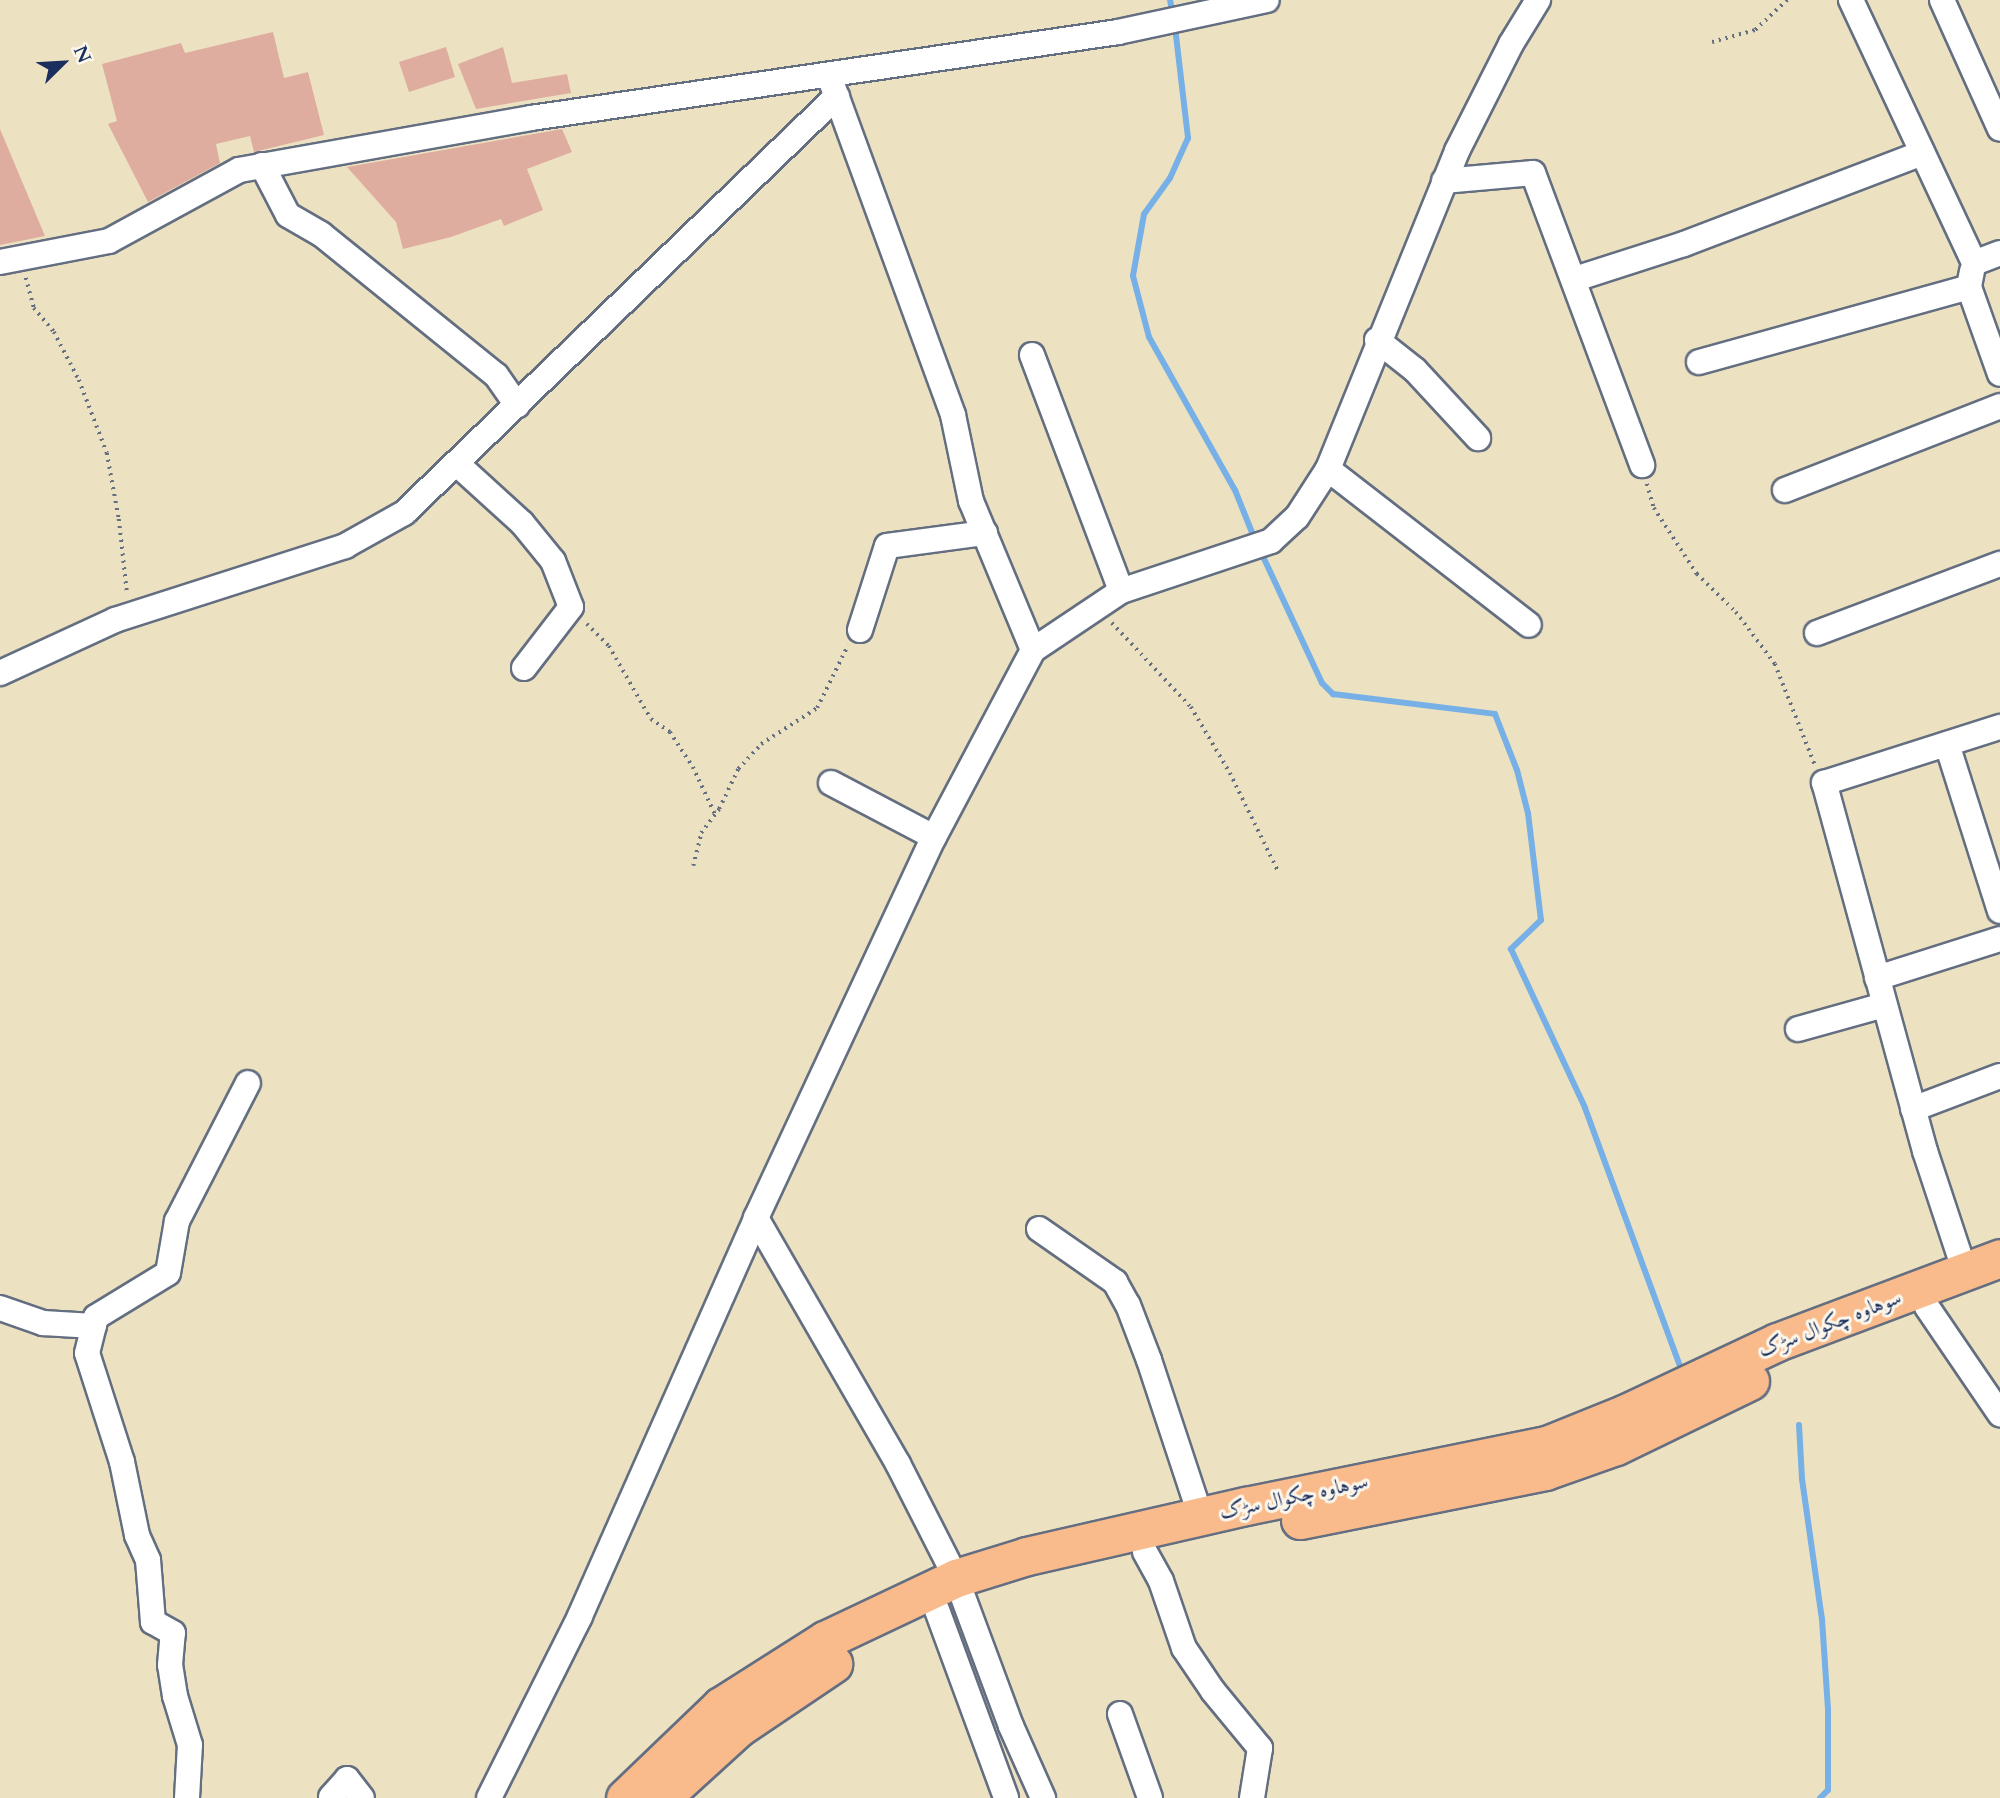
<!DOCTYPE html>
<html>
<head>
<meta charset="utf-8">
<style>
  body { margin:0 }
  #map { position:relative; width:2000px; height:1798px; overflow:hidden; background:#ece2c1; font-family:Cardo,Amiri,serif }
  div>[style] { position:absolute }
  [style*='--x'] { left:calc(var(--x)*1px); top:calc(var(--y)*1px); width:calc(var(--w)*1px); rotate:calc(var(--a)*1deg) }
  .stream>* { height:6px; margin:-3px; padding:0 3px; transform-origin:3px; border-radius:3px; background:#77b0e7 }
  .building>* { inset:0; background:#dfad9f }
  .path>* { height:3.5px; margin-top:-1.75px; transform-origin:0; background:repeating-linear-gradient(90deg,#646e81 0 2px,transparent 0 7px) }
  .roads { filter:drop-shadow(2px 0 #646e81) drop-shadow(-2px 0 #646e81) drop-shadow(0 2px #646e81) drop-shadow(0 -2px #646e81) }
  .minor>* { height:24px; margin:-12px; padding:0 12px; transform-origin:12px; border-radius:12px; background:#fff }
  .highway>* { height:37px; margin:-18.5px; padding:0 18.5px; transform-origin:18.5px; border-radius:18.5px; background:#fabb8c }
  span { translate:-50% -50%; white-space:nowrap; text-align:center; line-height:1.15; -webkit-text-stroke:6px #fbf7ec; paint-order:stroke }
  .street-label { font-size:21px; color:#1b2f5e }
  .north { position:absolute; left:28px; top:28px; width:70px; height:70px; -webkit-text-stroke:5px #fbf7ec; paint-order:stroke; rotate:66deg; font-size:19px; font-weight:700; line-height:28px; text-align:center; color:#1b2f5e }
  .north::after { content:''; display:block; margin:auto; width:24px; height:32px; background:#1b2f5e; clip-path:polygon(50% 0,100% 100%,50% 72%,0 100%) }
</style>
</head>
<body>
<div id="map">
  <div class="stream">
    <div style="--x:1170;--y:0;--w:16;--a:79"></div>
    <div style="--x:1175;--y:27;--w:112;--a:83.3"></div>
    <div style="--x:1188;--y:138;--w:44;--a:114.2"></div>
    <div style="--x:1170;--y:178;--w:44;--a:125.8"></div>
    <div style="--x:1144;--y:214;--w:63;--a:100.1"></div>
    <div style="--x:1133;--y:276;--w:63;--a:75.3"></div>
    <div style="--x:1149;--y:337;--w:176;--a:60.7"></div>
    <div style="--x:1235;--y:490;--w:54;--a:68.2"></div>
    <div style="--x:1260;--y:550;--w:147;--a:65"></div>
    <div style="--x:1322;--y:683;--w:16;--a:45"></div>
    <div style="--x:1333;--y:694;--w:163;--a:7"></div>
    <div style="--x:1495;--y:714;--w:60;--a:68.6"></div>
    <div style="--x:1517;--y:770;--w:44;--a:75.7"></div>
    <div style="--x:1528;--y:813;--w:108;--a:83.1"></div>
    <div style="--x:1541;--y:920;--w:42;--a:136"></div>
    <div style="--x:1511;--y:949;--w:175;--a:65"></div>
    <div style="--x:1585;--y:1108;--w:275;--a:69.8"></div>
    <div style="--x:1799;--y:1425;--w:54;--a:86.8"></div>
    <div style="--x:1802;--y:1479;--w:141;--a:81.9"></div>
    <div style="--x:1822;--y:1619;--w:90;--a:86.2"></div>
    <div style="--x:1828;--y:1709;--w:81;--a:90"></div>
    <div style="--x:1828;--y:1790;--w:11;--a:135"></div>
  </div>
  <div class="building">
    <div style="clip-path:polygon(273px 32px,284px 78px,308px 72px,324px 135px,254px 152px,250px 136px,216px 144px,220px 163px,148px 202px,108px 124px,117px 121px,102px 64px,181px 43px,185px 53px)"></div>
    <div style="clip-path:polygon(446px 47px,455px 77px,409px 92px,399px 62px)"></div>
    <div style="clip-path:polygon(503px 47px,512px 83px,567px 74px,571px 93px,476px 109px,458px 64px)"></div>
    <div style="clip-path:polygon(0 129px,45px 236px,0 245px)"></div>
    <div style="clip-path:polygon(562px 129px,572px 152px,527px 169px,543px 210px,504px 226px,501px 219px,451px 237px,403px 249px,396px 222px,347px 167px)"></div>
  </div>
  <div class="path">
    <div style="--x:1712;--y:42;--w:45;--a:-15.6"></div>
    <div style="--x:1755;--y:30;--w:44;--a:-43.2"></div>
    <div style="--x:26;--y:278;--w:31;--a:75"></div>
    <div style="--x:34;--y:308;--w:31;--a:50"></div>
    <div style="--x:54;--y:332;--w:54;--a:62.5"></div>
    <div style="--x:79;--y:380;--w:78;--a:69"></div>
    <div style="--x:107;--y:453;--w:67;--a:79.7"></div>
    <div style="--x:119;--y:519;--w:73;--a:83.7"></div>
    <div style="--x:1647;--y:484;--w:25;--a:74"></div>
    <div style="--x:1654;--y:508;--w:79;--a:56.9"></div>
    <div style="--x:1697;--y:574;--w:54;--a:44.3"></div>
    <div style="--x:1736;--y:612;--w:65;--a:53.1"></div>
    <div style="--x:1775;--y:664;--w:109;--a:68.4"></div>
    <div style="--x:1112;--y:623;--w:115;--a:46.8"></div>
    <div style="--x:1191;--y:707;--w:77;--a:59.4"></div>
    <div style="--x:1230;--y:773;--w:109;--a:63.9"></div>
    <div style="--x:587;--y:624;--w:31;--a:45"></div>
    <div style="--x:609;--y:646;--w:84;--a:60.1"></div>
    <div style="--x:651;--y:719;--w:23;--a:34"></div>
    <div style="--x:670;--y:732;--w:42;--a:56.7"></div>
    <div style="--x:693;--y:767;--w:52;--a:64.9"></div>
    <div style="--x:693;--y:866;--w:34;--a:-76"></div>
    <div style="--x:701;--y:833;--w:30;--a:-53"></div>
    <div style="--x:719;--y:809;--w:44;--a:-64.6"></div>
    <div style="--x:738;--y:769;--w:34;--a:-47"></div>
    <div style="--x:761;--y:744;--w:67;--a:-32.7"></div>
    <div style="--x:817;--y:708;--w:70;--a:-63.8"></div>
  </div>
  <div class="roads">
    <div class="minor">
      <div style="--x:1851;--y:0;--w:290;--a:64.9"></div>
      <div style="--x:1974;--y:263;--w:28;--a:-21"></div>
      <div style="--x:1942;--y:0;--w:141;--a:65.8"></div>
      <div style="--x:832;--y:84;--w:352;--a:69.9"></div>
      <div style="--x:953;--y:415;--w:88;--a:78.2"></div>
      <div style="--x:971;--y:501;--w:161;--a:67.4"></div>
      <div style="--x:262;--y:165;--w:56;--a:62.5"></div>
      <div style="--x:288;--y:215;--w:38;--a:30"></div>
      <div style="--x:321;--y:234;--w:225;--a:38.9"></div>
      <div style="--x:496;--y:375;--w:37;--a:55"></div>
      <div style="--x:1444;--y:181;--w:89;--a:-5.1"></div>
      <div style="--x:1533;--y:173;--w:312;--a:69.5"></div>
      <div style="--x:0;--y:262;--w:111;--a:-10.9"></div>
      <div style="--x:109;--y:241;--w:148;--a:-28.6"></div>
      <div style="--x:239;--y:170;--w:297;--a:-10.1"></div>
      <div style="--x:531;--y:118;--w:593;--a:-8.33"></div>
      <div style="--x:1118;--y:32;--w:152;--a:-12.1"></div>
      <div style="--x:1972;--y:271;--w:16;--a:101"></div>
      <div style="--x:1969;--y:287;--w:92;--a:70.4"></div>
      <div style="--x:1575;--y:279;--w:114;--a:-17.8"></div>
      <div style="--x:1684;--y:244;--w:255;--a:-20.9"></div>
      <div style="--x:1377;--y:340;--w:48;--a:38.3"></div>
      <div style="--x:1415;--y:370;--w:93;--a:47.2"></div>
      <div style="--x:1032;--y:355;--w:252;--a:69.3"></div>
      <div style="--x:1699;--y:362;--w:280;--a:-15.5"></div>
      <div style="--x:456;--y:463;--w:89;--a:42.3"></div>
      <div style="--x:522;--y:523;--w:49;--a:50.8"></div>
      <div style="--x:553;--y:561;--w:49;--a:68.6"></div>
      <div style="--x:571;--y:607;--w:77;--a:127.6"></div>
      <div style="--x:1328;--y:469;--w:254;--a:37.8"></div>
      <div style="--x:1785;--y:490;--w:231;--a:-21.3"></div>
      <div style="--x:860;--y:630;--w:88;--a:-72.2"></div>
      <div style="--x:887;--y:546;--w:99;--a:-7.6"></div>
      <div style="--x:1817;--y:633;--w:196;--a:-20.7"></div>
      <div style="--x:0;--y:673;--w:127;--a:-24.7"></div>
      <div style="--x:115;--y:620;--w:242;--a:-17.8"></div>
      <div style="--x:345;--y:546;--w:68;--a:-29.2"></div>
      <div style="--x:404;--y:513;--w:601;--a:-43.92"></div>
      <div style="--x:1947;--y:744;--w:175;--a:72.4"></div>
      <div style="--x:831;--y:783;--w:116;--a:27.7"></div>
      <div style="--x:1877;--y:978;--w:129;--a:-17.6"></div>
      <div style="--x:1798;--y:1029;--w:89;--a:-15.6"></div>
      <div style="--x:1913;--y:1109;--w:93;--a:-20.8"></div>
      <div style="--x:756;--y:1218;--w:284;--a:60"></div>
      <div style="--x:898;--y:1464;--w:128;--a:63"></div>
      <div style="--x:956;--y:1578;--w:158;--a:69.6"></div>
      <div style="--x:1011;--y:1726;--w:79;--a:66"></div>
      <div style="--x:1039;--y:1229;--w:93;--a:34.9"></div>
      <div style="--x:1115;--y:1282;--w:26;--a:61"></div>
      <div style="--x:1128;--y:1305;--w:59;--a:69.1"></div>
      <div style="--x:1149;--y:1360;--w:165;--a:71.7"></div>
      <div style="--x:1965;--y:1272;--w:127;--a:-108.3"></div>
      <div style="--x:1925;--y:1151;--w:382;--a:-105.3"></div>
      <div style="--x:1824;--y:783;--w:185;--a:-17.7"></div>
      <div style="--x:1927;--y:1307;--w:130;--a:55.7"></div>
      <div style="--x:0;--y:1308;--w:46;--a:19.2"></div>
      <div style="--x:43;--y:1323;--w:51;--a:3.4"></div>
      <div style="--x:1145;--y:1552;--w:33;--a:61"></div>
      <div style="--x:1161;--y:1581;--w:71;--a:71.1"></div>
      <div style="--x:1184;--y:1648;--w:52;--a:56"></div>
      <div style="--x:1213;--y:1691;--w:74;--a:50.5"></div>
      <div style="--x:1260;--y:1748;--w:51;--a:99.1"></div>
      <div style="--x:937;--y:1610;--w:200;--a:69.8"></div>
      <div style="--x:1120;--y:1714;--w:89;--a:70.3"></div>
      <div style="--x:331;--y:1797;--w:24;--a:-48"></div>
      <div style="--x:347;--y:1779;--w:24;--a:52"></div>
      <div style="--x:187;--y:1798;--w:53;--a:-86.8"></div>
      <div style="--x:190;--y:1745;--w:51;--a:-107"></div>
      <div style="--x:175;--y:1696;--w:31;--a:-99"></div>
      <div style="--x:170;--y:1665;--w:32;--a:-85"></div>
      <div style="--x:173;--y:1633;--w:23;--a:-151"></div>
      <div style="--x:153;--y:1622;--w:62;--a:-94.6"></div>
      <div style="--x:148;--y:1560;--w:27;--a:-114"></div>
      <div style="--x:137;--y:1535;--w:75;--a:-101.6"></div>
      <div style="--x:122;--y:1462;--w:114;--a:-107.8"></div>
      <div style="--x:87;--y:1353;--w:37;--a:-76"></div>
      <div style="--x:96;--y:1317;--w:84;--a:-31.4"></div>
      <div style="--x:168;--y:1273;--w:53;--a:-80.2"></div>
      <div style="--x:177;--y:1221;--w:155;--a:-62.8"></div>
      <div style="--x:489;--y:1798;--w:203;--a:-63.4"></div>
      <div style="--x:580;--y:1616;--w:435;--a:-66.1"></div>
      <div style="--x:756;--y:1218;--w:421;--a:-65"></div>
      <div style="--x:934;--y:837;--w:212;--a:-62.1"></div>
      <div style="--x:1033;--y:650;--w:106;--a:-33.8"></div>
      <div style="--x:1121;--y:591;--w:158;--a:-18.4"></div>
      <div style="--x:1271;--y:541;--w:35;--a:-43"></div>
      <div style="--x:1297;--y:517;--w:57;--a:-57.1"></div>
      <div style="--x:1328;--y:469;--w:343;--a:-67.9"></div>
      <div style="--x:1457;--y:151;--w:120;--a:-63.2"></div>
      <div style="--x:1511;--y:44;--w:52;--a:-58.5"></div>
    </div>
    <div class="highway">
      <div style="--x:1300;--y:1520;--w:250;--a:-11.3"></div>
      <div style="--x:1545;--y:1471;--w:75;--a:-19.4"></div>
      <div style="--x:1616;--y:1446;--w:149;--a:-25.9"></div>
      <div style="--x:625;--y:1798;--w:133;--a:-43.8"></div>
      <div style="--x:721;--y:1706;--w:123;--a:-32.4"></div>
      <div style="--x:825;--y:1640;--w:145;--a:-25.3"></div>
      <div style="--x:956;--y:1578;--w:74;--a:-17.2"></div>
      <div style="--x:1027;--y:1556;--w:225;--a:-12.9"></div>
      <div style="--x:1246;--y:1506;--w:307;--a:-11.5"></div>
      <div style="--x:1547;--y:1445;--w:85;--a:-22.1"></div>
      <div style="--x:1626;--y:1413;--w:167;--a:-25.2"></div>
      <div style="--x:1777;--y:1342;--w:238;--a:-20.6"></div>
      <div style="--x:661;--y:1798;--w:104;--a:-42.3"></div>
      <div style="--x:738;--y:1728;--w:115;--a:-34"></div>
    </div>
  </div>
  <div class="street-label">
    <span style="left:1830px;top:1324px;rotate:-21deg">سوہاوہ چکوال سڑک</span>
    <span style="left:1294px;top:1497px;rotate:-12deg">سوہاوہ چکوال سڑک</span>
  </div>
  <div class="north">N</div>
</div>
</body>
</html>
